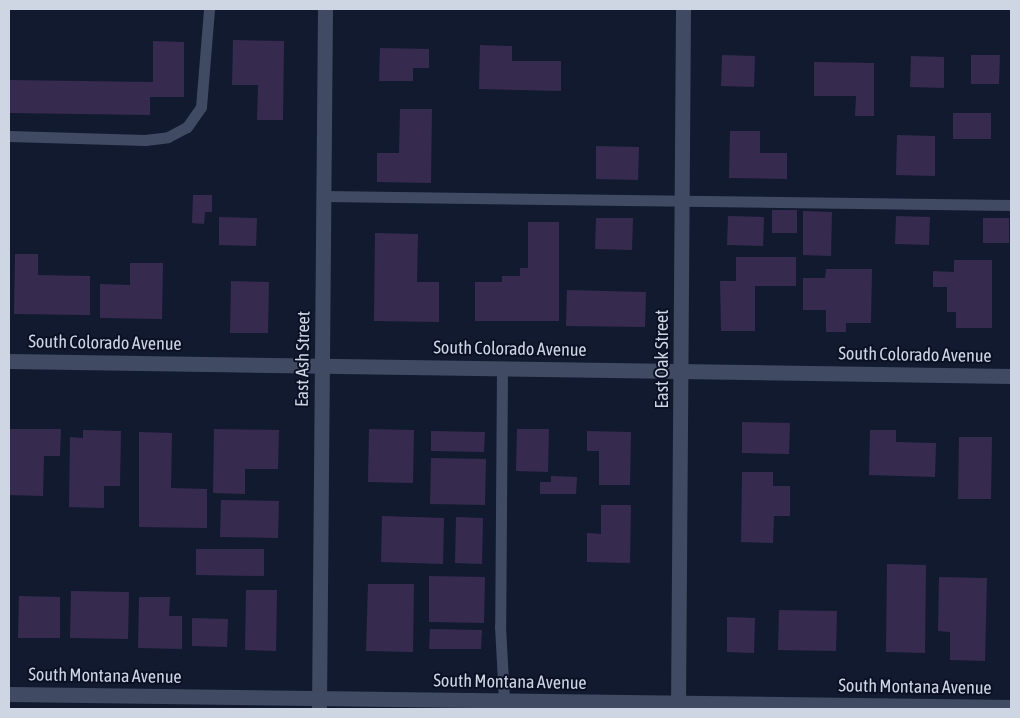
<!DOCTYPE html>
<html>
<head>
<meta charset="utf-8">
<style>
  body { margin:0 }
  #map { position:relative; width:1020px; height:718px; overflow:hidden; background:#121a2f; font-family:"Asap Condensed",sans-serif }
  div>[style] { position:absolute }
  [style*='--x'] { left:calc(var(--x)*1px); top:calc(var(--y)*1px); width:calc(var(--w)*1px); rotate:calc(var(--a)*1deg) }
  .building>* { inset:0; background:#362b4e }
  .lane>* { height:11px; margin:-5.5px; padding:0 5.5px; transform-origin:5.5px; border-radius:5.5px; background:#404a62 }
  .street>* { height:15px; margin:-7.5px; padding:0 7.5px; transform-origin:7.5px; border-radius:7.5px; background:#404a62 }
  .secondary>* { height:15px; margin:-7.5px; padding:0 7.5px; transform-origin:7.5px; border-radius:7.5px; background:#404a62 }
  span { translate:-50% -50%; white-space:nowrap; text-align:center; line-height:1.15; -webkit-text-stroke:4px #0a1125; paint-order:stroke }
  .street-label { font-size:18px; color:#ced5e3 }
  .frame { position:absolute; inset:0; border:10px solid #ced5e3; pointer-events:none }
</style>
</head>
<body>
<div id="map">
  <div class="building">
    <div style="clip-path:polygon(233px 40px,284px 41px,283px 120px,257px 120px,258px 85px,232px 85px)"></div>
    <div style="clip-path:polygon(153px 41px,184px 42px,184px 97px,150px 97px,150px 115px,9px 113px,9px 80px,153px 82px)"></div>
    <div style="clip-path:polygon(480px 45px,512px 46px,512px 61px,561px 61px,561px 91px,479px 89px)"></div>
    <div style="clip-path:polygon(380px 48px,429px 49px,429px 68px,413px 68px,413px 81px,379px 81px)"></div>
    <div style="clip-path:polygon(722px 55px,755px 56px,754px 87px,721px 86px)"></div>
    <div style="clip-path:polygon(971px 55px,1000px 55px,999px 84px,971px 84px)"></div>
    <div style="clip-path:polygon(911px 56px,944px 57px,944px 88px,910px 87px)"></div>
    <div style="clip-path:polygon(814px 62px,874px 63px,874px 116px,855px 116px,856px 96px,814px 96px)"></div>
    <div style="clip-path:polygon(400px 109px,432px 109px,431px 183px,377px 182px,377px 153px,399px 153px)"></div>
    <div style="clip-path:polygon(953px 113px,991px 113px,991px 139px,953px 139px)"></div>
    <div style="clip-path:polygon(730px 131px,760px 131px,760px 153px,787px 153px,787px 179px,729px 178px)"></div>
    <div style="clip-path:polygon(897px 135px,935px 136px,935px 176px,896px 175px)"></div>
    <div style="clip-path:polygon(596px 146px,639px 147px,638px 180px,596px 179px)"></div>
    <div style="clip-path:polygon(193px 195px,212px 195px,212px 212px,205px 212px,204px 224px,192px 223px)"></div>
    <div style="clip-path:polygon(772px 210px,797px 210px,797px 233px,772px 233px)"></div>
    <div style="clip-path:polygon(803px 211px,832px 212px,831px 256px,803px 255px)"></div>
    <div style="clip-path:polygon(728px 216px,764px 217px,763px 246px,727px 245px)"></div>
    <div style="clip-path:polygon(896px 216px,930px 217px,929px 245px,895px 244px)"></div>
    <div style="clip-path:polygon(219px 217px,257px 218px,256px 246px,219px 245px)"></div>
    <div style="clip-path:polygon(596px 218px,633px 218px,632px 250px,595px 249px)"></div>
    <div style="clip-path:polygon(983px 218px,1009px 218px,1009px 243px,983px 243px)"></div>
    <div style="clip-path:polygon(528px 222px,559px 222px,559px 321px,475px 321px,475px 282px,502px 282px,502px 276px,520px 276px,520px 268px,528px 268px)"></div>
    <div style="clip-path:polygon(375px 233px,418px 234px,417px 282px,439px 282px,439px 322px,374px 321px)"></div>
    <div style="clip-path:polygon(15px 254px,38px 254px,38px 275px,90px 276px,90px 315px,14px 314px)"></div>
    <div style="clip-path:polygon(736px 257px,796px 257px,796px 286px,755px 286px,755px 331px,721px 331px,720px 281px,736px 281px)"></div>
    <div style="clip-path:polygon(954px 260px,992px 260px,992px 328px,956px 328px,956px 312px,947px 312px,947px 287px,933px 287px,933px 271px,954px 272px)"></div>
    <div style="clip-path:polygon(130px 263px,163px 263px,162px 319px,100px 318px,100px 284px,130px 285px)"></div>
    <div style="clip-path:polygon(826px 269px,872px 269px,871px 323px,846px 323px,846px 332px,826px 332px,826px 310px,803px 310px,803px 278px,825px 278px)"></div>
    <div style="clip-path:polygon(231px 281px,269px 282px,268px 333px,230px 333px)"></div>
    <div style="clip-path:polygon(567px 290px,646px 292px,645px 327px,566px 326px)"></div>
    <div style="clip-path:polygon(742px 422px,790px 423px,789px 454px,742px 453px)"></div>
    <div style="clip-path:polygon(9px 429px,61px 429px,60px 456px,44px 456px,43px 496px,9px 495px)"></div>
    <div style="clip-path:polygon(214px 429px,279px 430px,278px 469px,245px 469px,245px 494px,213px 493px)"></div>
    <div style="clip-path:polygon(369px 429px,414px 430px,413px 483px,368px 482px)"></div>
    <div style="clip-path:polygon(517px 429px,549px 429px,548px 472px,516px 471px)"></div>
    <div style="clip-path:polygon(83px 430px,121px 431px,120px 486px,104px 486px,104px 508px,69px 507px,70px 437px,83px 438px)"></div>
    <div style="clip-path:polygon(870px 430px,896px 430px,896px 442px,936px 443px,935px 477px,869px 475px)"></div>
    <div style="clip-path:polygon(431px 431px,485px 432px,484px 452px,431px 451px)"></div>
    <div style="clip-path:polygon(587px 431px,631px 432px,630px 485px,599px 485px,599px 451px,587px 451px)"></div>
    <div style="clip-path:polygon(139px 432px,172px 433px,171px 488px,207px 489px,207px 528px,139px 527px)"></div>
    <div style="clip-path:polygon(959px 437px,992px 437px,991px 499px,958px 499px)"></div>
    <div style="clip-path:polygon(431px 458px,486px 459px,485px 505px,430px 504px)"></div>
    <div style="clip-path:polygon(742px 472px,773px 472px,773px 486px,790px 486px,790px 516px,774px 516px,773px 543px,741px 542px)"></div>
    <div style="clip-path:polygon(551px 476px,577px 477px,576px 494px,540px 494px,540px 482px,551px 482px)"></div>
    <div style="clip-path:polygon(221px 500px,279px 501px,278px 538px,220px 537px)"></div>
    <div style="clip-path:polygon(601px 505px,631px 505px,630px 563px,587px 562px,587px 533px,601px 534px)"></div>
    <div style="clip-path:polygon(382px 516px,444px 518px,443px 564px,381px 562px)"></div>
    <div style="clip-path:polygon(456px 517px,483px 518px,482px 564px,455px 563px)"></div>
    <div style="clip-path:polygon(196px 549px,264px 549px,264px 576px,196px 575px)"></div>
    <div style="clip-path:polygon(887px 564px,926px 565px,925px 653px,886px 652px)"></div>
    <div style="clip-path:polygon(429px 576px,485px 577px,484px 623px,429px 622px)"></div>
    <div style="clip-path:polygon(939px 577px,987px 578px,985px 661px,950px 660px,950px 632px,938px 631px)"></div>
    <div style="clip-path:polygon(368px 584px,414px 584px,413px 652px,366px 651px)"></div>
    <div style="clip-path:polygon(246px 590px,277px 590px,276px 651px,245px 650px)"></div>
    <div style="clip-path:polygon(71px 591px,129px 592px,128px 639px,70px 638px)"></div>
    <div style="clip-path:polygon(19px 596px,60px 597px,60px 638px,18px 638px)"></div>
    <div style="clip-path:polygon(139px 597px,170px 597px,169px 616px,182px 616px,182px 649px,138px 648px)"></div>
    <div style="clip-path:polygon(779px 610px,837px 611px,836px 651px,778px 650px)"></div>
    <div style="clip-path:polygon(727px 617px,755px 618px,754px 653px,727px 652px)"></div>
    <div style="clip-path:polygon(192px 618px,228px 619px,227px 647px,192px 646px)"></div>
    <div style="clip-path:polygon(430px 629px,482px 630px,481px 649px,429px 649px)"></div>
  </div>
  <div class="lane">
    <div style="--x:9;--y:136;--w:136;--a:1.7"></div>
    <div style="--x:145;--y:140;--w:23;--a:-7"></div>
    <div style="--x:168;--y:137;--w:21;--a:-28"></div>
    <div style="--x:187;--y:127;--w:24;--a:-55"></div>
    <div style="--x:201;--y:107;--w:98;--a:-85.3"></div>
    <div style="--x:324;--y:196;--w:687;--a:0.75"></div>
    <div style="--x:502;--y:368;--w:258;--a:90.4"></div>
    <div style="--x:500;--y:626;--w:74;--a:86.9"></div>
  </div>
  <div class="street">
    <div style="--x:9;--y:361;--w:1002;--a:0.86"></div>
    <div style="--x:319;--y:709;--w:700;--a:-89.51"></div>
    <div style="--x:678;--y:709;--w:700;--a:-89.59"></div>
  </div>
  <div class="secondary">
    <div style="--x:9;--y:694;--w:1002;--a:0.74"></div>
  </div>
  <div class="street-label">
    <span style="left:105px;top:343px;rotate:1deg">South Colorado Avenue</span>
    <span style="left:510px;top:349px;rotate:1deg">South Colorado Avenue</span>
    <span style="left:915px;top:355px;rotate:1deg">South Colorado Avenue</span>
    <span style="left:303px;top:359px;rotate:-89deg">East Ash Street</span>
    <span style="left:662px;top:359px;rotate:-90deg">East Oak Street</span>
    <span style="left:105px;top:676px;rotate:1deg">South Montana Avenue</span>
    <span style="left:510px;top:682px;rotate:1deg">South Montana Avenue</span>
    <span style="left:915px;top:687px;rotate:1deg">South Montana Avenue</span>
  </div>
  <div class="frame"></div>
</div>
</body>
</html>
